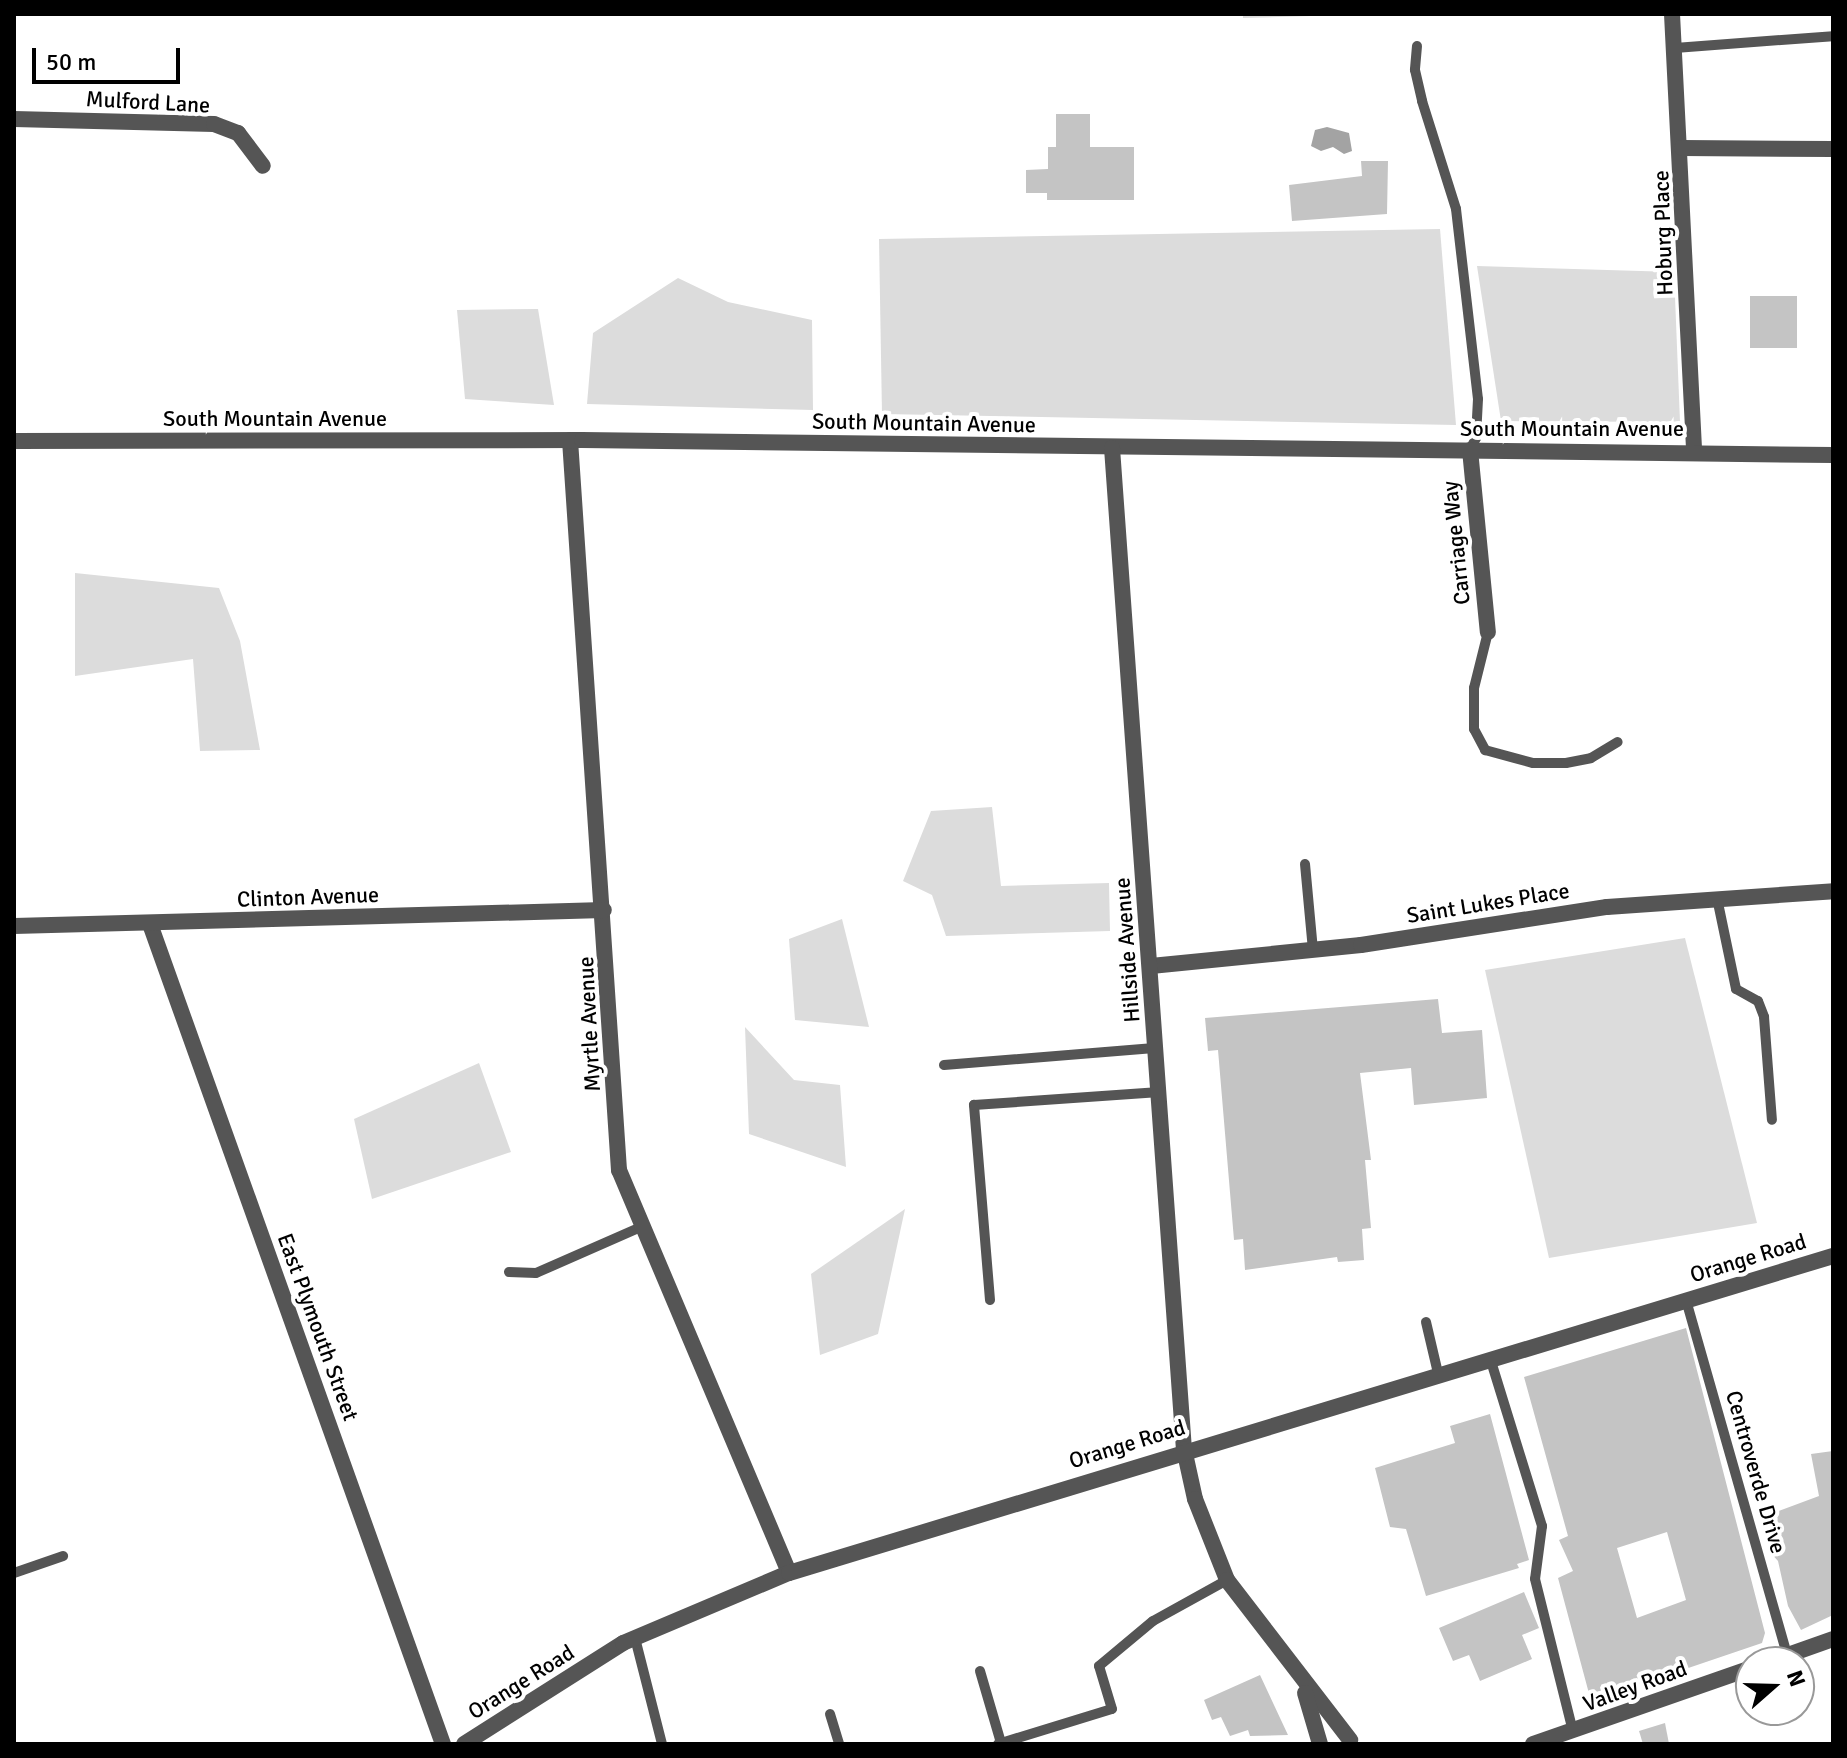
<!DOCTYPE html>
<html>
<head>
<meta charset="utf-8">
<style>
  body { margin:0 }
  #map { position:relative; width:1847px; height:1758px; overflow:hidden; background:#fff; font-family:Signika,sans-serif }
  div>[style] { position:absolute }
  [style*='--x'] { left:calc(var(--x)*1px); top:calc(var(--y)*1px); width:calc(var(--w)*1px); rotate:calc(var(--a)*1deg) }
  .green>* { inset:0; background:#dcdcdc }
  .water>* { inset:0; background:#a3a3a3 }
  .building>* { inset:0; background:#c4c4c4 }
  .service>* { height:10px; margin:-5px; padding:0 5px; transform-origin:5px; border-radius:5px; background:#555 }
  .minor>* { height:16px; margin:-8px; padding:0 8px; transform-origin:8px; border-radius:8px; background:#555 }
  .tertiary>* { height:16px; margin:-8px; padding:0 8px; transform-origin:8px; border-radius:8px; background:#555 }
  span { translate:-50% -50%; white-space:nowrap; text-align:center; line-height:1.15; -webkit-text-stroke:8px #fff; paint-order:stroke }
  .street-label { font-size:22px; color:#000 }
  .frame { position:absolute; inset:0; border:16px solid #000; pointer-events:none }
  .north { position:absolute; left:1735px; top:1646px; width:80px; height:80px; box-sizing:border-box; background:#fff; border:2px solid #999; border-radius:50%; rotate:70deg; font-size:22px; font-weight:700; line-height:32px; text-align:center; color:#000 }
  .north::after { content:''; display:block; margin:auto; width:28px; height:36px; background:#000; clip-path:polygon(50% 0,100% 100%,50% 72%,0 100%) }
  .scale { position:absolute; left:32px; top:48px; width:148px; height:36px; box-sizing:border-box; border:4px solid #000; border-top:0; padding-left:10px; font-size:24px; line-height:28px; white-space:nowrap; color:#000; -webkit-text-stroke:6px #fff; paint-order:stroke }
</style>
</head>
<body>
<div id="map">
  <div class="green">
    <div style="clip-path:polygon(1243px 14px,1344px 14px,1344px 15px,1243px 18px)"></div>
    <div style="clip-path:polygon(1440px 229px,1456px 425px,882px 414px,879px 239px)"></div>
    <div style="clip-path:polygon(1477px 266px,1674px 272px,1680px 422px,1501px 421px)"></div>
    <div style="clip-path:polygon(678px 278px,728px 302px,812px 320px,813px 410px,587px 404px,593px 333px)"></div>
    <div style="clip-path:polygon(538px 309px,554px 405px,465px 399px,457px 310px)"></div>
    <div style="clip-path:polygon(75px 573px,219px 588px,240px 641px,260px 750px,200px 751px,193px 659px,75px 676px)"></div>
    <div style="clip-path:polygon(992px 807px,1001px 886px,1109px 883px,1110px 931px,946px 936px,932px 895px,903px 881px,931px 811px)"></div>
    <div style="clip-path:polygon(842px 919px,869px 1027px,795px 1020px,789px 939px)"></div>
    <div style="clip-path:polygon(1685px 938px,1757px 1223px,1549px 1258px,1485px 970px)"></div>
    <div style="clip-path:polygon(745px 1027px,794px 1080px,840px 1085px,846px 1167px,749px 1134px)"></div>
    <div style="clip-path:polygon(479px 1063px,511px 1152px,372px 1199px,354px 1119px)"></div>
    <div style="clip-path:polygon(905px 1209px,878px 1334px,820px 1355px,811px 1274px)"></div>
  </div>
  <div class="water">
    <div style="clip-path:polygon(1327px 127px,1349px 133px,1352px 151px,1344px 154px,1333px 147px,1321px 151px,1311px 146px,1315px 130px)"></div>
  </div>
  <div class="building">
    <div style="clip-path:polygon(1056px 114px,1090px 114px,1090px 147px,1134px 147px,1134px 200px,1047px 200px,1047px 193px,1026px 193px,1026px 170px,1048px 169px,1048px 147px,1056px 147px)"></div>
    <div style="clip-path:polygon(1361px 161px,1388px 161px,1387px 214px,1292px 221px,1289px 185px,1362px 176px)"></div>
    <div style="clip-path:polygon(1750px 296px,1797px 296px,1797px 348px,1750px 348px)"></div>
    <div style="clip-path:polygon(1438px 999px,1442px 1033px,1482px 1030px,1487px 1098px,1414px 1105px,1411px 1068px,1360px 1073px,1371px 1160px,1365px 1160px,1371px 1228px,1362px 1229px,1364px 1260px,1338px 1262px,1337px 1257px,1245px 1270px,1243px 1239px,1234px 1240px,1218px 1050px,1208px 1051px,1205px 1018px)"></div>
    <div style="clip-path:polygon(evenodd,1686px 1328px,1765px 1633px,1762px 1643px,1591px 1701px,1558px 1578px,1573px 1571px,1559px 1540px,1568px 1536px,1524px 1377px,1686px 1328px,1667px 1532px,1686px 1600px,1637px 1618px,1617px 1548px,1667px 1532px)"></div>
    <div style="clip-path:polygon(1490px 1414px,1529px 1560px,1517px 1564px,1519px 1568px,1426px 1596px,1406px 1529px,1390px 1527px,1375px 1468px,1455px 1443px,1450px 1426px)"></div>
    <div style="clip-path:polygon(1833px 1451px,1833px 1615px,1801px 1630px,1788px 1606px,1778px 1561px,1769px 1551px,1769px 1538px,1774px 1536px,1768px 1515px,1819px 1496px,1811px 1454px)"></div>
    <div style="clip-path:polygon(1524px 1592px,1539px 1628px,1522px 1635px,1532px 1659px,1480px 1681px,1469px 1655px,1453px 1661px,1439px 1628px)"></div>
    <div style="clip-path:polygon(1260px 1675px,1288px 1735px,1250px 1736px,1248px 1730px,1230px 1736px,1221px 1717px,1212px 1720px,1204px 1700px)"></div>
    <div style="clip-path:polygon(1665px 1723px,1669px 1744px,1643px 1744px,1639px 1731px)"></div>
  </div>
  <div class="service">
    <div style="--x:1417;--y:46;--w:24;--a:95"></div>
    <div style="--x:1415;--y:70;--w:32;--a:77"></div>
    <div style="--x:1422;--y:101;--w:113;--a:72.5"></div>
    <div style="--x:1456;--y:209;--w:191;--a:83.4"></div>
    <div style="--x:1478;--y:399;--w:39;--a:93"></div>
    <div style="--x:1476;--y:438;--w:13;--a:117"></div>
    <div style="--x:1675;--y:48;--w:158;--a:-4.3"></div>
    <div style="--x:1488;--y:632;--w:58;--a:104"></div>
    <div style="--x:1474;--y:688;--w:41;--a:90"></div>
    <div style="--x:1474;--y:729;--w:24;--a:62"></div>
    <div style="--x:1485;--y:750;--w:50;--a:15.2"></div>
    <div style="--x:1533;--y:763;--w:33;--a:0"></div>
    <div style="--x:1566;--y:763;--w:25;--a:-11"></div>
    <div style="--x:1591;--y:758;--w:31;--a:-31"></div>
    <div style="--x:1305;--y:864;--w:86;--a:84.7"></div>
    <div style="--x:1717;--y:898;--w:93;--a:78.2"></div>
    <div style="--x:1736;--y:989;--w:25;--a:29"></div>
    <div style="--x:1758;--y:1001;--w:17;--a:69"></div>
    <div style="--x:1764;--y:1017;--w:103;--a:85.6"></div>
    <div style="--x:944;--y:1065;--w:214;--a:-4.6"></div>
    <div style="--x:509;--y:1272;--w:27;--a:2"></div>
    <div style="--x:536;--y:1273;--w:117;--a:-23.7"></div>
    <div style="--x:990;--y:1300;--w:196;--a:-94.7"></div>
    <div style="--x:974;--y:1105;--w:186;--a:-4"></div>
    <div style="--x:1686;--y:1300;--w:369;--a:74.1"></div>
    <div style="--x:1426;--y:1322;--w:52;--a:76.8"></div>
    <div style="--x:1490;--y:1358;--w:176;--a:72.8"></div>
    <div style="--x:1542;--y:1526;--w:53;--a:97.5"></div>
    <div style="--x:1535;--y:1579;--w:157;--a:76"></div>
    <div style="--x:14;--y:1573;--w:52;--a:-19.1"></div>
    <div style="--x:635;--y:1638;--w:109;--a:75.7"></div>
    <div style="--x:980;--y:1671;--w:75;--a:73.7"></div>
    <div style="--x:830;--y:1714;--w:31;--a:73"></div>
    <div style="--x:998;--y:1744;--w:119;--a:-17.1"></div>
    <div style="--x:1112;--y:1709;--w:45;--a:-106.8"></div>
    <div style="--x:1099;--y:1666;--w:70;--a:-39.8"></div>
    <div style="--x:1153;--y:1621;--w:85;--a:-29"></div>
  </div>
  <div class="minor">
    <div style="--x:1672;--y:14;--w:438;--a:87.1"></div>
    <div style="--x:14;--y:119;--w:200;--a:1.4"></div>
    <div style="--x:214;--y:124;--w:26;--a:21"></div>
    <div style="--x:238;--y:133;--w:41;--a:52.9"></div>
    <div style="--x:1682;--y:148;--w:151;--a:0.4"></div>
    <div style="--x:570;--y:440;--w:732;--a:86.16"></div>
    <div style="--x:619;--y:1170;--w:437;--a:67.1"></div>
    <div style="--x:1470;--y:450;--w:183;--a:84.4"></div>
    <div style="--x:150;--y:924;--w:871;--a:70.34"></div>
    <div style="--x:14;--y:926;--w:590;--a:-1.55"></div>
    <div style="--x:1151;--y:966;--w:211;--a:-5.7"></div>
    <div style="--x:1361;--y:945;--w:249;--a:-8.8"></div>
    <div style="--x:1607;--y:907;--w:227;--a:-4"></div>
  </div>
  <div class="tertiary">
    <div style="--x:14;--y:441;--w:568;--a:-0.1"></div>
    <div style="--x:582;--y:440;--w:1251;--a:0.69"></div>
    <div style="--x:1112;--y:448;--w:1004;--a:85.89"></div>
    <div style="--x:1184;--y:1449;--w:51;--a:77.6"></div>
    <div style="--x:1195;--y:1499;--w:87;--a:68.4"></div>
    <div style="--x:1227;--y:1580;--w:202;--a:52.4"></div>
    <div style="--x:1768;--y:1662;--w:69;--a:-19.5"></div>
    <div style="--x:1305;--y:1693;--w:53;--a:73.6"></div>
    <div style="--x:464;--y:1744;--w:188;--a:-32.4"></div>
    <div style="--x:623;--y:1643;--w:180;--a:-22.9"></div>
    <div style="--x:789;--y:1573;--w:1091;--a:-16.89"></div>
    <div style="--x:1533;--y:1744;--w:231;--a:-19.2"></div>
  </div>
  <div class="street-label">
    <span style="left:148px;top:102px;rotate:3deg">Mulford Lane</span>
    <span style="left:1663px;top:233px;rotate:-92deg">Hoburg Place</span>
    <span style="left:275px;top:419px">South Mountain Avenue</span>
    <span style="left:924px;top:423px;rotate:1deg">South Mountain Avenue</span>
    <span style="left:1572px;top:429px">South Mountain Avenue</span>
    <span style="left:1456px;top:543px;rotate:-96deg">Carriage Way</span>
    <span style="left:308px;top:897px;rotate:-2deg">Clinton Avenue</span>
    <span style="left:1488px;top:903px;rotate:-9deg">Saint Lukes Place</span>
    <span style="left:1127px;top:950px;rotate:-94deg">Hillside Avenue</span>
    <span style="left:589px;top:1024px;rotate:-93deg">Myrtle Avenue</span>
    <span style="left:1748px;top:1258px;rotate:-17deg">Orange Road</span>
    <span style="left:318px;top:1327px;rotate:70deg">East Plymouth Street</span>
    <span style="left:1127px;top:1444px;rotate:-17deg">Orange Road</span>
    <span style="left:1756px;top:1472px;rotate:74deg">Centroverde Drive</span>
    <span style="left:521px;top:1682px;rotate:-32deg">Orange Road</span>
    <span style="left:1635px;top:1686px;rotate:-20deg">Valley Road</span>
  </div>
  <div class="frame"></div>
  <div class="north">N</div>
  <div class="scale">50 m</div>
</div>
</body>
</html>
